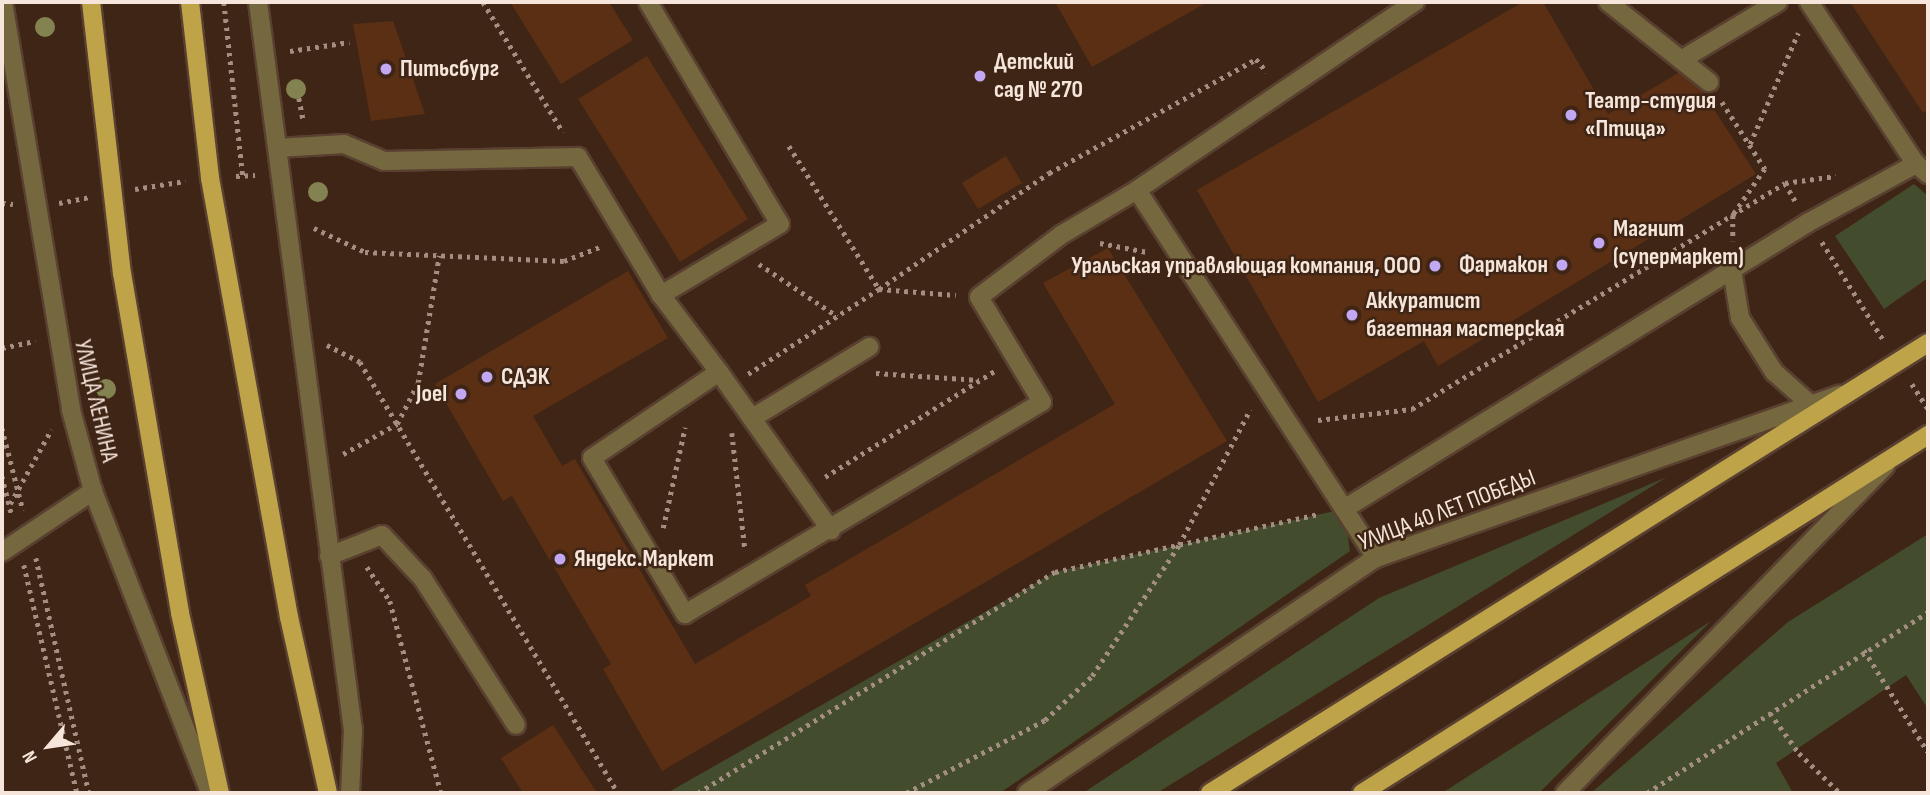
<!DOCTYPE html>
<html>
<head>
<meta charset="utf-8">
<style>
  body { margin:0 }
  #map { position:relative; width:1930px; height:795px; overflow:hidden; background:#3f2515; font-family:"Sofia Sans Condensed",sans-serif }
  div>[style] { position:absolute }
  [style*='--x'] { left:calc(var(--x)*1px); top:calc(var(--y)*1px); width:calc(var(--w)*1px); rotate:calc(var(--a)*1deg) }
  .green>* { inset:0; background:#434c2d }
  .building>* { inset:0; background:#5a2f13 }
  .path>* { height:4.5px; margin-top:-2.25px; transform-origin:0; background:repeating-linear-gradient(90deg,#a38e81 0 3.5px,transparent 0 8.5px) }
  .roads { filter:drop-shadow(2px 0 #594031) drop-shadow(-2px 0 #594031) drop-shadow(0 2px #594031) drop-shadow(0 -2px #594031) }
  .lane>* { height:18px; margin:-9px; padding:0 9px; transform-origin:9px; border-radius:9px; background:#75683f }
  .street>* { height:18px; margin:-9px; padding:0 9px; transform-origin:9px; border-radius:9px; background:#75683f }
  .primary>* { height:18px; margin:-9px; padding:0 9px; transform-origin:9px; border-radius:9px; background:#bea348 }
  .trees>* { width:20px; height:20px; margin:-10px; border-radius:50%; background:#838351 }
  .dots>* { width:19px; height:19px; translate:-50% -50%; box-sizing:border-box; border:4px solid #3f2515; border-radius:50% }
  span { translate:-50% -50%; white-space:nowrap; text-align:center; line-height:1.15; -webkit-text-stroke:5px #3f2515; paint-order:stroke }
  .poi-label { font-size:24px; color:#f6e5db; font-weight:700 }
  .left { translate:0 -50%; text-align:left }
  .right { translate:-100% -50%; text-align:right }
  .street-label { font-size:24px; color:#f6e5db }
  .frame { position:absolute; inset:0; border:4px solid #f6e5db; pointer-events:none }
  .north { position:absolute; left:14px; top:711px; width:70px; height:70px; -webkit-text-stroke:5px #3f2515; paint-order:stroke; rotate:241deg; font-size:19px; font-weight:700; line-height:28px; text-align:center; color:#f6e5db }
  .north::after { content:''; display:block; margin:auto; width:24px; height:32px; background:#f6e5db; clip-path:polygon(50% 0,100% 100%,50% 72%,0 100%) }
</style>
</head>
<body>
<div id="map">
  <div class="green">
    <div style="clip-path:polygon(1914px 184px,1928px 196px,1928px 278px,1884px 309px,1835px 236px)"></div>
    <div style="clip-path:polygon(1667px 477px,1157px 793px,1083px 793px,1379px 598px)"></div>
    <div style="clip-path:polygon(1344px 509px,1350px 551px,1000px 793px,667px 793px,1055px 572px)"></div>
    <div style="clip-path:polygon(1928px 534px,1928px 709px,1906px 675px,1776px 763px,1793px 793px,1591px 793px,1788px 622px)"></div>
    <div style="clip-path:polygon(1711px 621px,1539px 793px,1442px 793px)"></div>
  </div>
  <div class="building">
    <div style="clip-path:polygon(510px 2px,609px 2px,633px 40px,561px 84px)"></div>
    <div style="clip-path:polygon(1055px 2px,1208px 2px,1092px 67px)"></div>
    <div style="clip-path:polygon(1523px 2px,1543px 2px,1608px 114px,1687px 68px,1756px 174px,1438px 366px,1424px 341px,1318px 402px,1197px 190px)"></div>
    <div style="clip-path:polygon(1850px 2px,1928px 2px,1928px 109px,1923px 113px)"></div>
    <div style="clip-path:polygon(393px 21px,425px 114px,371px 121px,353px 24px)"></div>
    <div style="clip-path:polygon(647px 56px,748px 219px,680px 262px,578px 99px)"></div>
    <div style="clip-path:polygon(1006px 156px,1022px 183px,978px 209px,962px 183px)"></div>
    <div style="clip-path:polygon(1108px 248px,1227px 441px,662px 771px,603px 669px,611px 664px,512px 496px,503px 501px,435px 384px,628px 271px,668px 338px,533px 416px,562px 466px,575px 459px,695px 664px,811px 596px,805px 585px,1115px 404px,1043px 283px)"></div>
    <div style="clip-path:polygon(553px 725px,597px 793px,523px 793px,501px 758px)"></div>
  </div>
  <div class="path">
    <div style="--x:224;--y:2;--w:175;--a:83.8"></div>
    <div style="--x:483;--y:2;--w:153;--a:58.4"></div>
    <div style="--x:290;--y:51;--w:60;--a:-8.7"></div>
    <div style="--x:299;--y:98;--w:25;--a:79"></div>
    <div style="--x:1722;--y:102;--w:80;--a:57.3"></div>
    <div style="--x:1765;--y:169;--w:56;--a:124.8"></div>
    <div style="--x:1733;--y:215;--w:26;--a:90"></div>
    <div style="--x:1750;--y:144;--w:121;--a:-66.6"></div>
    <div style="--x:789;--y:146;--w:169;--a:57.8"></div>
    <div style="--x:879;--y:289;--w:206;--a:-34.3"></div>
    <div style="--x:1049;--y:173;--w:236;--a:-28.8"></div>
    <div style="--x:1256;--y:59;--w:17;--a:50"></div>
    <div style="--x:236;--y:176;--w:19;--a:-3"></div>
    <div style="--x:1785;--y:183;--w:22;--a:60"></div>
    <div style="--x:135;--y:189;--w:51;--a:-9.1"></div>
    <div style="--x:2;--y:203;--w:11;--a:5"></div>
    <div style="--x:59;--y:203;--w:31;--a:-11"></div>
    <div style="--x:314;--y:228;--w:56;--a:25.2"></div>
    <div style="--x:365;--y:252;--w:199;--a:2.6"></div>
    <div style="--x:564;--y:261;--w:41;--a:-21.5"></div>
    <div style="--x:1822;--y:242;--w:117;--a:57.9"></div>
    <div style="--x:1100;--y:243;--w:48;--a:10.8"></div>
    <div style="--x:759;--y:264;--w:94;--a:33.7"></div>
    <div style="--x:327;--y:345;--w:37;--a:27"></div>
    <div style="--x:360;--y:362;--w:502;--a:59.09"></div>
    <div style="--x:2;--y:348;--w:34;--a:-12"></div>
    <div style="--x:876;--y:373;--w:103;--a:3.9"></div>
    <div style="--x:748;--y:374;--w:156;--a:-33"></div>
    <div style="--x:879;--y:289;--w:77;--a:4.5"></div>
    <div style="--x:1912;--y:384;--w:30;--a:57"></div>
    <div style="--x:1318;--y:420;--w:95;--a:-6.7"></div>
    <div style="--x:1412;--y:409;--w:436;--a:-31.2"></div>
    <div style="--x:1785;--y:183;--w:51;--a:-7.8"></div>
    <div style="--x:2;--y:428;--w:85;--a:75.6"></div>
    <div style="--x:732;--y:433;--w:117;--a:83.6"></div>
    <div style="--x:343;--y:454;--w:62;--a:-29.1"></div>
    <div style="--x:397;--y:424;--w:46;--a:-62.9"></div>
    <div style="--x:418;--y:383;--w:129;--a:-80.6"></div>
    <div style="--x:2;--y:476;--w:41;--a:76"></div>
    <div style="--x:825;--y:477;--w:202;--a:-32"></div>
    <div style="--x:10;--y:504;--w:85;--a:-61"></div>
    <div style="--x:663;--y:528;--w:103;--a:-77.7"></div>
    <div style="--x:36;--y:558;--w:241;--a:77.3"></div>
    <div style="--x:24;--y:565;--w:234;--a:76.9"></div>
    <div style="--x:367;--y:567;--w:41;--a:55.9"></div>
    <div style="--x:390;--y:601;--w:199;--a:75.1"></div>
    <div style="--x:1864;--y:650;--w:120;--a:57.9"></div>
    <div style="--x:1770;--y:713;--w:49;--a:54.1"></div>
    <div style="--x:1799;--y:753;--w:57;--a:44.3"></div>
    <div style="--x:698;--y:793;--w:420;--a:-31.8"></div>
    <div style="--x:1055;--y:572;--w:270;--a:-12.4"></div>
    <div style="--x:906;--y:793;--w:157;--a:-27.7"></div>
    <div style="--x:1045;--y:720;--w:64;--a:-43.1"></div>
    <div style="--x:1092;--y:676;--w:157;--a:-56.4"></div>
    <div style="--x:1179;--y:545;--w:153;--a:-62.3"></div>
    <div style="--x:1647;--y:793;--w:334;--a:-32.8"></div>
  </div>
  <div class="roads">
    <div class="lane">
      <div style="--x:648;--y:2;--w:258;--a:59.3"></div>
      <div style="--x:780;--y:224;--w:139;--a:149.2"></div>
      <div style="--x:1608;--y:2;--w:129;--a:38.4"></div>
      <div style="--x:1809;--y:2;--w:194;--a:56.6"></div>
      <div style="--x:1916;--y:164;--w:16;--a:40"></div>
      <div style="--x:1681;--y:60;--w:113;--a:-30.9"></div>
      <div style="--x:277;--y:148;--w:67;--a:-3.4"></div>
      <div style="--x:344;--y:144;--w:43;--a:23"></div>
      <div style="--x:384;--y:161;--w:194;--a:-1.2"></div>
      <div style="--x:578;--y:157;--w:161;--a:59"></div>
      <div style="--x:661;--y:295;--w:96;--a:53"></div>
      <div style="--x:719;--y:372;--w:153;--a:145.9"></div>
      <div style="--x:592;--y:458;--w:182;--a:59.2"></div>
      <div style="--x:685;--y:614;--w:415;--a:-30.7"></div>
      <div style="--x:1042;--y:402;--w:122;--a:-121"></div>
      <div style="--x:979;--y:297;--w:103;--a:-37.1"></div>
      <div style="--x:1061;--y:235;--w:88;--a:-30.6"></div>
      <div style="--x:1137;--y:190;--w:439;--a:57"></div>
      <div style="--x:1137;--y:190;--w:336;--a:-34.1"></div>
      <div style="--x:1732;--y:270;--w:49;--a:80.5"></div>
      <div style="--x:1740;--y:318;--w:64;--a:57.8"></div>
      <div style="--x:1774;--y:372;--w:48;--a:41.6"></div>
      <div style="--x:719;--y:372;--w:194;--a:54.7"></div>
      <div style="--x:754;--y:417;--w:135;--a:-31.3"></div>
      <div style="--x:1344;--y:509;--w:546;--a:-31.68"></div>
      <div style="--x:1809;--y:222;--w:122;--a:-28.5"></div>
      <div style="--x:2;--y:552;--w:110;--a:-33.8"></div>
      <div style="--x:329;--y:556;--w:57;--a:-21.6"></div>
      <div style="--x:382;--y:535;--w:60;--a:47"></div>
      <div style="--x:423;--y:579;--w:173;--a:57.5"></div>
    </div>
    <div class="street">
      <div style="--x:3;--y:2;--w:414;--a:80.5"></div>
      <div style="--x:71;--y:410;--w:84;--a:74.8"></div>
      <div style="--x:93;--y:491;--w:324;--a:68.8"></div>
      <div style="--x:258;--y:2;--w:734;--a:82.57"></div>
      <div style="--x:353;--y:730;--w:63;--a:92.7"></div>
      <div style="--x:1027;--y:793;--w:421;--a:-34"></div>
      <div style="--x:1376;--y:558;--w:492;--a:-19.4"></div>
      <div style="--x:1565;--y:793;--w:458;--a:-45.6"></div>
    </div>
    <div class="primary">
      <div style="--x:91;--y:2;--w:273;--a:83.5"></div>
      <div style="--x:122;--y:273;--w:345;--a:80.3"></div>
      <div style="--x:180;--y:613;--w:184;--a:77.5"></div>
      <div style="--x:190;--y:2;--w:177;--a:83.5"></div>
      <div style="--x:210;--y:178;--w:446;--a:79.8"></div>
      <div style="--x:289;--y:617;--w:180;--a:77.5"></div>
      <div style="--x:1210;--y:793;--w:847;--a:-32.08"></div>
      <div style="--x:1362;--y:793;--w:670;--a:-32.31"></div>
    </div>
  </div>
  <div class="trees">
    <div style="left:45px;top:27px"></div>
    <div style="left:296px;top:89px"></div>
    <div style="left:318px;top:192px"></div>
    <div style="left:106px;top:389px"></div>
  </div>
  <div class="dots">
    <div style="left:386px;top:69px;background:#c2a7f2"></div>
    <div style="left:980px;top:76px;background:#c2a7f2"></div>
    <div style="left:1571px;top:115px;background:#c2a7f2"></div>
    <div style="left:1599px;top:243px;background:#c2a7f2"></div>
    <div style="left:1562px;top:265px;background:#c2a7f2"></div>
    <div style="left:1435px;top:266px;background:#c2a7f2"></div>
    <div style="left:1352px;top:315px;background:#c2a7f2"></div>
    <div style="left:487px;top:377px;background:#c2a7f2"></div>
    <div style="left:461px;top:394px;background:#c2a7f2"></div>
    <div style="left:560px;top:559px;background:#c2a7f2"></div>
  </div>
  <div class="poi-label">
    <span class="left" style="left:994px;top:76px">Детский<br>сад № 270</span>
    <span class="left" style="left:400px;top:69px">Питьсбург</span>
    <span class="left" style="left:1585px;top:115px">Театр-студия<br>«Птица»</span>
    <span class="left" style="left:1613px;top:243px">Магнит<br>(супермаркет)</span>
    <span class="right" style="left:1548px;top:265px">Фармакон</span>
    <span class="right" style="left:1421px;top:266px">Уральская управляющая компания, ООО</span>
    <span class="left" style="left:1366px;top:315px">Аккуратист<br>багетная мастерская</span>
    <span class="left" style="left:501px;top:377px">СДЭК</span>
    <span class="right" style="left:447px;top:394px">Joel</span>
    <span class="left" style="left:574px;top:559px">Яндекс.Маркет</span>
  </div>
  <div class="street-label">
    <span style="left:96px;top:401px;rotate:77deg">УЛИЦА ЛЕНИНА</span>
    <span style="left:1447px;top:510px;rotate:-21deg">УЛИЦА 40 ЛЕТ ПОБЕДЫ</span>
  </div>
  <div class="frame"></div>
  <div class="north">N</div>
</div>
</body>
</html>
